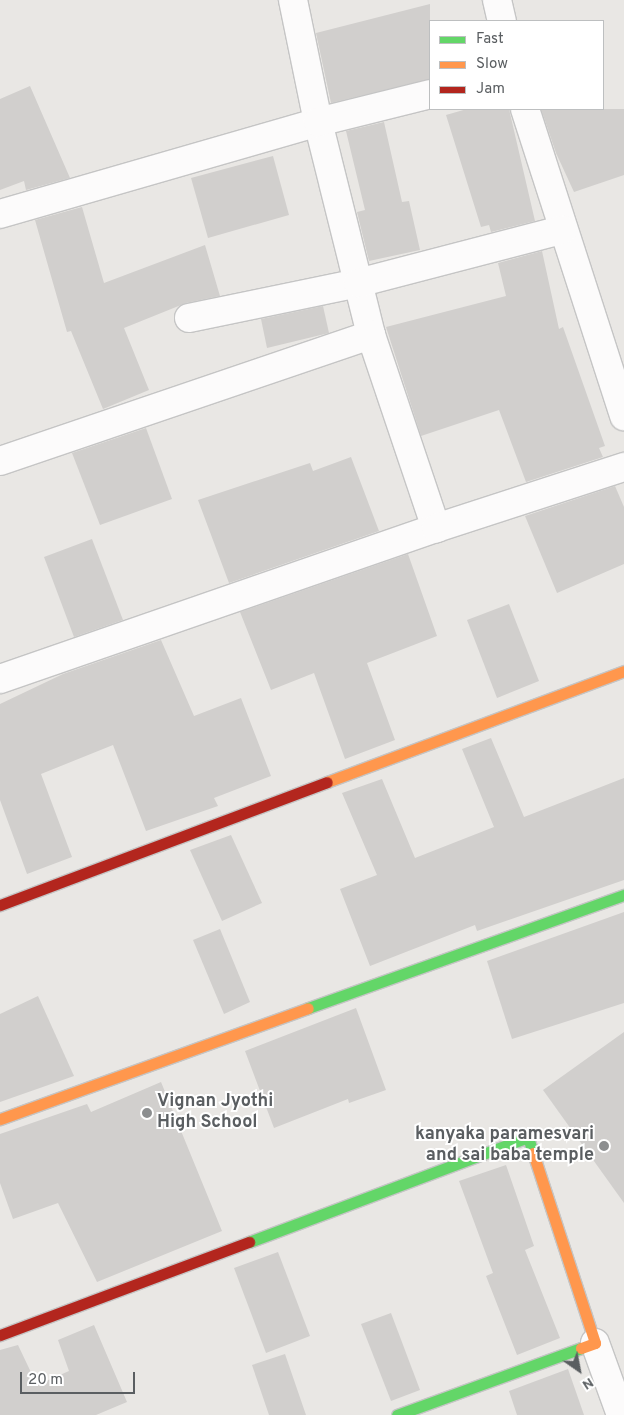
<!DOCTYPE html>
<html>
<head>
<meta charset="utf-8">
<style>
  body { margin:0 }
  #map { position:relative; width:624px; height:1415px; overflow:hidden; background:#e9e7e4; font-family:Overpass,sans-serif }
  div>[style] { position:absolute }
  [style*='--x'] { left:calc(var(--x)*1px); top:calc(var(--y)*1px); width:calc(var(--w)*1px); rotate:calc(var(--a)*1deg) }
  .building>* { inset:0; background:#d1cfcd }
  .roads { filter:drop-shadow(1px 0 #c5c5c5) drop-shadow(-1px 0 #c5c5c5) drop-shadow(0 1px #c5c5c5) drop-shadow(0 -1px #c5c5c5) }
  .street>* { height:28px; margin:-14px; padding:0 14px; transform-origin:14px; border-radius:14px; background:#fcfbfb }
  .fast>* { height:11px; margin:-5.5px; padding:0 5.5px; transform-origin:5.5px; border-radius:5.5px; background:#63d668 }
  .slow>* { height:11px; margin:-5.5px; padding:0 5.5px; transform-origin:5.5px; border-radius:5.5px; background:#ff974d }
  .jam>* { height:11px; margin:-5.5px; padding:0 5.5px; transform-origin:5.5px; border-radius:5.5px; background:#b3261e }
  .dots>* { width:14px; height:14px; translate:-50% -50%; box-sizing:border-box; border:2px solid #fff; border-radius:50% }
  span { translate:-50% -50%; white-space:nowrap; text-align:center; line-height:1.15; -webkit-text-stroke:4px #fff; paint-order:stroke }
  .poi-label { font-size:18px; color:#5a5e61; font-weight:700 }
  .left { translate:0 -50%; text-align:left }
  .right { translate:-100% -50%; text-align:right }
  .legend { position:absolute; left:429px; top:20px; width:175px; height:90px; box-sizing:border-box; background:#fff; border:1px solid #bdbfc0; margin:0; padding:6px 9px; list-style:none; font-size:15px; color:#5a5e61 }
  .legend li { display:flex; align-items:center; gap:10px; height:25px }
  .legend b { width:25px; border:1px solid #bdbfc0 }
  .north { position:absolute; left:554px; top:1345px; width:50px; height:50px; -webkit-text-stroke:4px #fff; paint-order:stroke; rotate:147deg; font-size:14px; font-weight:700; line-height:20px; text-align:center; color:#5a5e61 }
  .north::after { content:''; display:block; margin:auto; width:18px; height:22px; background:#5a5e61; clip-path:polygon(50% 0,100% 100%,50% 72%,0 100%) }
  .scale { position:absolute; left:20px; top:1372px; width:115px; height:22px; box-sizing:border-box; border:2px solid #5a5e61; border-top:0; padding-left:6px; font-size:15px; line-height:18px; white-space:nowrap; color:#5a5e61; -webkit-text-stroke:4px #fff; paint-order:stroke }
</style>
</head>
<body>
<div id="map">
  <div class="building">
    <div style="clip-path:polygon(430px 4px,430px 79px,331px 103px,316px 33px)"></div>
    <div style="clip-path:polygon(30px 86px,70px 178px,26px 190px,24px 181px,0 190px,0 99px)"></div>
    <div style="clip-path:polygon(467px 109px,509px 109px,535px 221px,491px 232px,489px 225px,481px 227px,446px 115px)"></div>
    <div style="clip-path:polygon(541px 109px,624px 109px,624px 175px,574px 192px,556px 153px)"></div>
    <div style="clip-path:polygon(384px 122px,402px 202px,409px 201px,420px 250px,369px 261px,357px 212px,365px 210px,346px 131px)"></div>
    <div style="clip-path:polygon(273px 156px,289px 215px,208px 238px,191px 178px)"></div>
    <div style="clip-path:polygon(82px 207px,104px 283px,205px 245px,220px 296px,186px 303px,124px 328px,149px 390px,103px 409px,71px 331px,67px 332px,35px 220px)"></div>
    <div style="clip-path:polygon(542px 251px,559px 329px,563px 327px,605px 446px,599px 448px,603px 457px,526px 482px,499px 410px,421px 436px,386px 327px,506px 296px,498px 263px)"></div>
    <div style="clip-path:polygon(323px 306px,329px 333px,267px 348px,261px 319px)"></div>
    <div style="clip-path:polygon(146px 428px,172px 499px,100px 525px,72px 453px)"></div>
    <div style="clip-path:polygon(351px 457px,379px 531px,229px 583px,198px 500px,310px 463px,313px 471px)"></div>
    <div style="clip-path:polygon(615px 486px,624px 507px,624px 564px,557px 593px,525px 516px)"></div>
    <div style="clip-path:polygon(92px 539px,123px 620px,74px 637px,44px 557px)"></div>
    <div style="clip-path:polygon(408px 554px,437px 636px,367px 663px,395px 740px,345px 759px,314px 673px,271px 690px,240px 612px)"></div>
    <div style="clip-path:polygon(509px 604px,539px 681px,497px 698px,467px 620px)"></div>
    <div style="clip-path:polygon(161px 640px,194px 716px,241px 698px,271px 776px,214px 798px,218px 806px,146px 831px,113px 745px,41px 774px,72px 857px,27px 874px,0 800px,0 704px,63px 674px)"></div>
    <div style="clip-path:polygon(491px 738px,524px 817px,624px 778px,624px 880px,477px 931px,475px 925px,370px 966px,340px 889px,377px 875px,342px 793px,382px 779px,415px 858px,494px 827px,462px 749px)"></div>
    <div style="clip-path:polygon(231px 835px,262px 903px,222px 921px,190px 850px)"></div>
    <div style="clip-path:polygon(624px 912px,624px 1003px,512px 1039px,487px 961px)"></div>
    <div style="clip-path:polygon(220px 929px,250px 1002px,224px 1014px,193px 940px)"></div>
    <div style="clip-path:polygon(38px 996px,74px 1076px,0 1102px,0 1014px)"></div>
    <div style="clip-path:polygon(356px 1008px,386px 1090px,349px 1103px,348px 1099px,274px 1128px,245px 1051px)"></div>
    <div style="clip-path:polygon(624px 1032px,624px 1203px,543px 1090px)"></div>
    <div style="clip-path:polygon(161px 1082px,222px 1231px,97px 1282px,58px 1203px,13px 1219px,0 1183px,0 1134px,87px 1104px,91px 1112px)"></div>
    <div style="clip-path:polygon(506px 1165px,534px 1246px,525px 1250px,560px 1338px,517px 1355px,486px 1276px,493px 1273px,459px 1181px)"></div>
    <div style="clip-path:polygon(278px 1252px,310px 1336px,266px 1353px,234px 1268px)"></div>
    <div style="clip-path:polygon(391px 1313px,420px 1390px,391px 1401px,361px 1324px)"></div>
    <div style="clip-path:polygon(94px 1325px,127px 1402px,96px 1415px,0 1415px,0 1350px,18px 1345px,37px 1385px,69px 1371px,58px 1340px)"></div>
    <div style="clip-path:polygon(285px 1354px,306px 1415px,269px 1415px,252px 1365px)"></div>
    <div style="clip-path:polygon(568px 1369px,584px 1415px,517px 1415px,509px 1391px)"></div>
  </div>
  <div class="roads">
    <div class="street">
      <div style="--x:293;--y:0;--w:125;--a:78.4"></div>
      <div style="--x:318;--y:122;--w:219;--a:76"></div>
      <div style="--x:371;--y:335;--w:204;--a:71.4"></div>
      <div style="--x:497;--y:0;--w:22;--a:77"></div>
      <div style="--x:525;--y:109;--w:323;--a:72.1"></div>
      <div style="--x:0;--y:214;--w:331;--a:-16.1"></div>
      <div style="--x:318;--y:122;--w:115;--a:-14"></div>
      <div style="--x:189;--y:318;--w:173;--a:-11.7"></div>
      <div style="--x:358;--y:283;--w:211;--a:-14.6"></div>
      <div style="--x:0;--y:461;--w:392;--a:-18.8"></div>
      <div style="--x:0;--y:679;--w:461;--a:-19.1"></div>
      <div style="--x:436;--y:528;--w:198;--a:-18"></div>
      <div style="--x:595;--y:1343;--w:77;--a:70.1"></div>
    </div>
    <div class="fast">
      <div style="--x:308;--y:1008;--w:336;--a:-19.7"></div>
      <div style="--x:249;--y:1242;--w:298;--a:-20.6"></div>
      <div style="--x:528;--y:1137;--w:17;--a:73"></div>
      <div style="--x:397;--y:1415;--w:196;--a:-20"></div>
    </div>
    <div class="slow">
      <div style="--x:327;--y:782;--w:317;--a:-20.5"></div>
      <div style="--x:0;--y:1119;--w:327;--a:-19.8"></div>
      <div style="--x:533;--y:1153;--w:200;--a:71.9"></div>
      <div style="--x:595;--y:1343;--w:15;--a:160"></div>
    </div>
    <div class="jam">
      <div style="--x:0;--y:905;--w:349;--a:-20.6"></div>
      <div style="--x:0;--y:1335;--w:266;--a:-20.5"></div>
    </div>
  </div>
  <div class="dots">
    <div style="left:147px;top:1113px;background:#8c8e8f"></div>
    <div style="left:604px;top:1146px;background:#8c8e8f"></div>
  </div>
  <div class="poi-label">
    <span class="left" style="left:157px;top:1113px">Vignan Jyothi<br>High School</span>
    <span class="right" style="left:594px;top:1146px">kanyaka paramesvari<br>and sai baba temple</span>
  </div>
  <ul class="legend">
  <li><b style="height:6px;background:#63d668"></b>Fast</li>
  <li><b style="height:6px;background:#ff974d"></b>Slow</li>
  <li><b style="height:6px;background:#b3261e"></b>Jam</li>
  </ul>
  <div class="north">N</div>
  <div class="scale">20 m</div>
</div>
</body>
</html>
